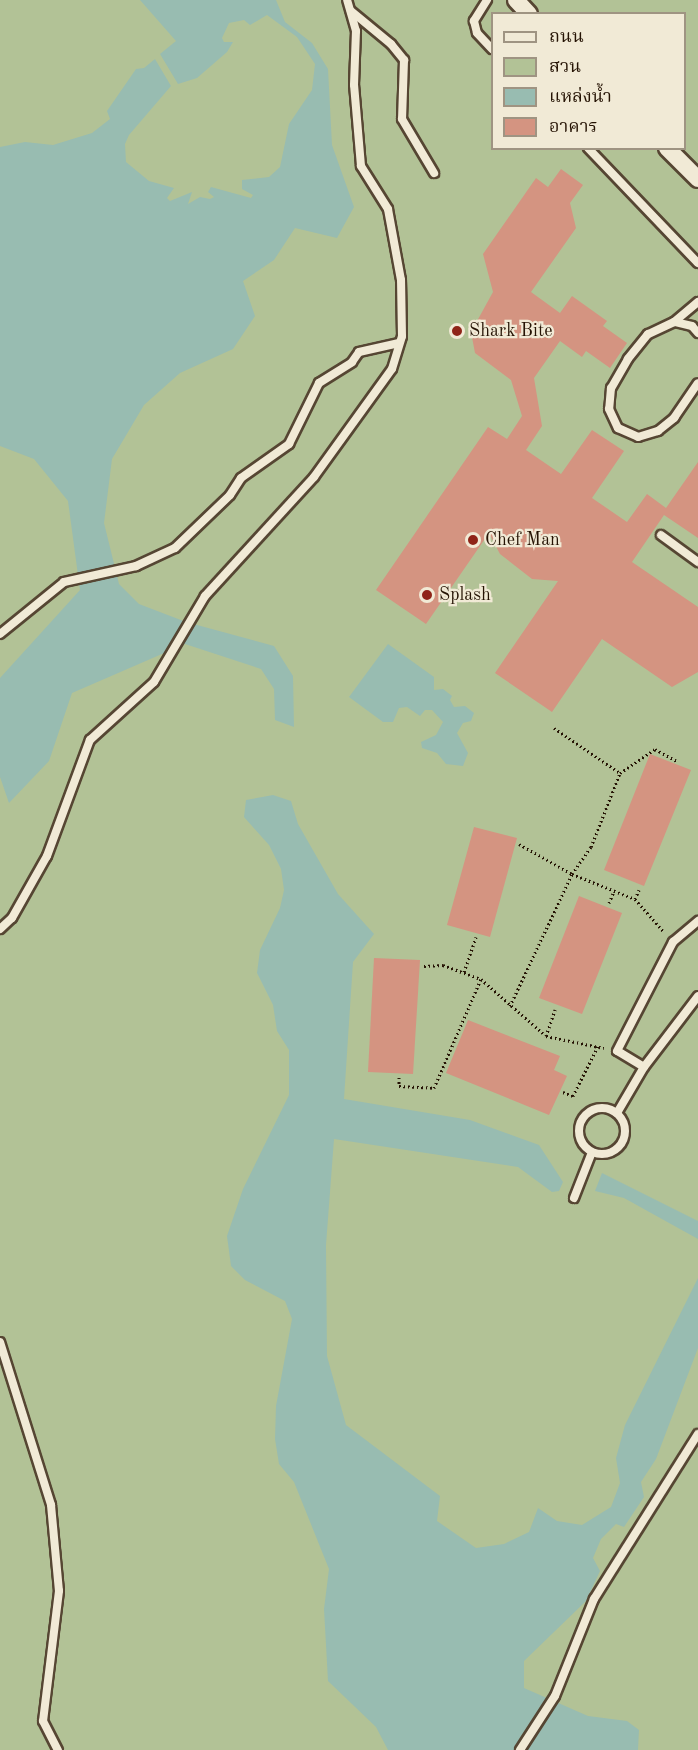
<!DOCTYPE html>
<html>
<head>
<meta charset="utf-8">
<style>
  body { margin:0 }
  #map { position:relative; width:698px; height:1750px; overflow:hidden; background:#eadec0; font-family:"Old Standard TT","Noto Serif Thai",serif }
  div>[style] { position:absolute }
  [style*='--x'] { left:calc(var(--x)*1px); top:calc(var(--y)*1px); width:calc(var(--w)*1px); rotate:calc(var(--a)*1deg) }
  .green>* { inset:0; background:#b2c296 }
  .water>* { inset:0; background:#98bcb1 }
  .building>* { inset:0; background:#d49481 }
  .path>* { height:3px; margin-top:-1.5px; transform-origin:0; background:repeating-linear-gradient(90deg,#251304 0 1.5px,transparent 0 4.5px) }
  .roads { filter:drop-shadow(2px 0 #564633) drop-shadow(-2px 0 #564633) drop-shadow(0 2px #564633) drop-shadow(0 -2px #564633) }
  .service>* { height:8px; margin:-4px; padding:0 4px; transform-origin:4px; border-radius:4px; background:#f1ead6 }
  .service>.ring { margin:-4px; padding:0; box-sizing:content-box; background:none; border:8px solid #f1ead6; border-radius:50% }
  .minor>* { height:16px; margin:-8px; padding:0 8px; transform-origin:8px; border-radius:8px; background:#f1ead6 }
  .dots>* { width:16px; height:16px; translate:-50% -50%; box-sizing:border-box; border:3px solid #f1ead6; border-radius:50% }
  span { translate:-50% -50%; white-space:nowrap; text-align:center; line-height:1.15; -webkit-text-stroke:4.5px #f1ead6; paint-order:stroke }
  .poi-label { font-size:18px; color:#251304 }
  .left { translate:0 -50%; text-align:left }
  .legend { position:absolute; left:491px; top:12px; width:195px; height:138px; box-sizing:border-box; background:#f1ead6; border:2px solid #9f9482; margin:0; padding:8px 10px; list-style:none; font-size:18px; color:#251304 }
  .legend li { display:flex; align-items:center; gap:12px; height:30px }
  .legend b { width:30px; border:2px solid #9f9482 }
</style>
</head>
<body>
<div id="map">
  <div class="green">
    <div style="clip-path:polygon(evenodd,0 0,698px 0,698px 1750px,0 1750px,0 0,492px 14px,684px 14px,684px 148px,492px 148px,492px 14px)"></div>
  </div>
  <div class="water">
    <div style="clip-path:polygon(140px 0,276px 0,285px 22px,312px 43px,328px 69px,332px 145px,354px 207px,337px 238px,295px 228px,274px 260px,243px 281px,255px 316px,233px 349px,180px 373px,144px 405px,112px 459px,104px 523px,119px 584px,139px 604px,186px 622px,274px 646px,293px 676px,294px 727px,275px 720px,274px 689px,261px 669px,185px 644px,72px 693px,49px 761px,9px 803px,0 777px,0 678px,80px 590px,68px 501px,34px 459px,0 446px,0 147px,25px 142px,53px 145px,92px 133px,110px 119px,107px 111px,136px 69px,144px 68px,155px 59px,171px 86px,129px 135px,125px 144px,126px 162px,149px 181px,174px 188px,167px 198px,170px 201px,192px 192px,188px 204px,200px 197px,210px 199px,214px 197px,208px 192px,211px 187px,251px 198px,253px 195px,242px 189px,242px 180px,269px 177px,280px 167px,289px 124px,312px 90px,315px 64px,297px 37px,267px 15px,250px 25px,244px 20px,229px 23px,222px 38px,224px 42px,233px 42px,227px 52px,197px 78px,178px 84px,160px 54px,176px 41px)"></div>
    <div style="clip-path:polygon(388px 644px,434px 677px,434px 690px,443px 689px,452px 696px,450px 700px,454px 707px,465px 706px,474px 713px,471px 721px,463px 723px,457px 733px,468px 753px,463px 766px,446px 764px,437px 753px,422px 748px,421px 742px,436px 735px,443px 722px,432px 710px,425px 710px,420px 716px,407px 707px,399px 708px,393px 722px,383px 722px,349px 697px)"></div>
    <div style="clip-path:polygon(273px 795px,291px 801px,298px 824px,338px 894px,374px 934px,353px 962px,344px 1099px,470px 1120px,539px 1145px,563px 1182px,559px 1191px,552px 1192px,518px 1167px,334px 1139px,326px 1245px,327px 1356px,346px 1425px,440px 1496px,437px 1521px,476px 1548px,504px 1544px,529px 1532px,538px 1508px,557px 1521px,582px 1525px,611px 1507px,620px 1483px,616px 1458px,625px 1425px,698px 1278px,698px 1348px,656px 1459px,641px 1482px,644px 1497px,624px 1527px,616px 1524px,601px 1539px,593px 1558px,600px 1571px,586px 1601px,524px 1661px,524px 1688px,588px 1716px,627px 1721px,639px 1730px,638px 1750px,388px 1750px,376px 1727px,328px 1681px,324px 1609px,329px 1569px,294px 1482px,279px 1464px,275px 1439px,276px 1406px,292px 1319px,285px 1301px,245px 1280px,231px 1266px,227px 1236px,243px 1189px,289px 1095px,289px 1050px,277px 1031px,273px 1005px,257px 973px,260px 950px,280px 908px,284px 890px,281px 869px,269px 845px,244px 817px,246px 800px)"></div>
    <div style="clip-path:polygon(602px 1173px,698px 1221px,698px 1239px,624px 1198px,595px 1191px)"></div>
  </div>
  <div class="building">
    <div style="clip-path:polygon(561px 169px,583px 185px,570px 203px,576px 228px,531px 292px,560px 313px,572px 296px,607px 321px,603px 326px,627px 343px,610px 368px,586px 351px,582px 357px,560px 341px,534px 378px,542px 426px,526px 450px,561px 474px,592px 430px,624px 451px,592px 498px,627px 522px,647px 494px,666px 508px,698px 462px,698px 538px,664px 515px,632px 562px,698px 607px,698px 672px,672px 687px,602px 639px,552px 712px,495px 673px,558px 581px,532px 579px,500px 554px,489px 533px,426px 624px,376px 590px,488px 427px,507px 439px,522px 416px,511px 380px,475px 353px,471px 332px,493px 292px,483px 254px,536px 178px,548px 187px)"></div>
    <div style="clip-path:polygon(650px 754px,691px 770px,644px 886px,604px 870px)"></div>
    <div style="clip-path:polygon(474px 827px,517px 838px,490px 937px,447px 925px)"></div>
    <div style="clip-path:polygon(579px 896px,622px 913px,582px 1014px,539px 998px)"></div>
    <div style="clip-path:polygon(374px 958px,420px 960px,413px 1074px,368px 1072px)"></div>
    <div style="clip-path:polygon(468px 1020px,560px 1056px,554px 1070px,567px 1076px,549px 1115px,446px 1073px)"></div>
  </div>
  <div class="path">
    <div style="--x:554;--y:728;--w:80;--a:34.3"></div>
    <div style="--x:519;--y:844;--w:61;--a:29.5"></div>
    <div style="--x:572;--y:874;--w:68;--a:21.6"></div>
    <div style="--x:635;--y:899;--w:44;--a:48.7"></div>
    <div style="--x:635;--y:899;--w:10;--a:-66"></div>
    <div style="--x:609;--y:903;--w:13;--a:-67"></div>
    <div style="--x:424;--y:966;--w:19;--a:-3"></div>
    <div style="--x:443;--y:965;--w:40;--a:20.2"></div>
    <div style="--x:481;--y:979;--w:86;--a:41.2"></div>
    <div style="--x:546;--y:1036;--w:59;--a:11.7"></div>
    <div style="--x:464;--y:972;--w:37;--a:-71"></div>
    <div style="--x:510;--y:1006;--w:146;--a:-64.8"></div>
    <div style="--x:572;--y:874;--w:33;--a:-55"></div>
    <div style="--x:591;--y:847;--w:79;--a:-68.6"></div>
    <div style="--x:620;--y:773;--w:42;--a:-34.4"></div>
    <div style="--x:655;--y:749;--w:25;--a:29"></div>
    <div style="--x:546;--y:1036;--w:28;--a:-71"></div>
    <div style="--x:399;--y:1077;--w:9;--a:90"></div>
    <div style="--x:399;--y:1086;--w:35;--a:3"></div>
    <div style="--x:434;--y:1088;--w:119;--a:-66.7"></div>
    <div style="--x:563;--y:1092;--w:11;--a:22"></div>
    <div style="--x:573;--y:1096;--w:56;--a:-63.4"></div>
  </div>
  <div class="roads">
    <div class="service">
      <div style="--x:487;--y:0;--w:25;--a:122"></div>
      <div style="--x:474;--y:21;--w:12;--a:76"></div>
      <div style="--x:477;--y:33;--w:22;--a:47"></div>
      <div style="--x:351;--y:11;--w:52;--a:39.5"></div>
      <div style="--x:391;--y:44;--w:21;--a:51"></div>
      <div style="--x:404;--y:60;--w:59;--a:91.9"></div>
      <div style="--x:402;--y:119;--w:63;--a:59.3"></div>
      <div style="--x:588;--y:148;--w:159;--a:46.3"></div>
      <div style="--x:674;--y:322;--w:31;--a:-40"></div>
      <div style="--x:698;--y:333;--w:9;--a:-131"></div>
      <div style="--x:692;--y:326;--w:18;--a:-167"></div>
      <div style="--x:674;--y:322;--w:29;--a:155"></div>
      <div style="--x:648;--y:334;--w:32;--a:129"></div>
      <div style="--x:628;--y:359;--w:34;--a:120"></div>
      <div style="--x:611;--y:388;--w:21;--a:95"></div>
      <div style="--x:609;--y:409;--w:21;--a:65"></div>
      <div style="--x:618;--y:428;--w:22;--a:24"></div>
      <div style="--x:638;--y:437;--w:21;--a:-17"></div>
      <div style="--x:658;--y:431;--w:21;--a:-39"></div>
      <div style="--x:674;--y:418;--w:42;--a:-55.6"></div>
      <div style="--x:661;--y:535;--w:46;--a:36.1"></div>
      <div style="--x:0;--y:634;--w:82;--a:-39.1"></div>
      <div style="--x:64;--y:582;--w:74;--a:-12.5"></div>
      <div style="--x:136;--y:566;--w:43;--a:-24.8"></div>
      <div style="--x:175;--y:548;--w:76;--a:-43.9"></div>
      <div style="--x:230;--y:495;--w:20;--a:-57"></div>
      <div style="--x:241;--y:478;--w:59;--a:-35.3"></div>
      <div style="--x:289;--y:444;--w:68;--a:-63.8"></div>
      <div style="--x:319;--y:383;--w:39;--a:-32"></div>
      <div style="--x:352;--y:362;--w:12;--a:-55"></div>
      <div style="--x:359;--y:352;--w:41;--a:-12.7"></div>
      <div style="--x:0;--y:929;--w:16;--a:-43"></div>
      <div style="--x:12;--y:918;--w:71;--a:-60.6"></div>
      <div style="--x:47;--y:856;--w:124;--a:-69.7"></div>
      <div style="--x:90;--y:740;--w:86;--a:-42.2"></div>
      <div style="--x:154;--y:682;--w:100;--a:-59.3"></div>
      <div style="--x:205;--y:596;--w:161;--a:-47.5"></div>
      <div style="--x:314;--y:477;--w:133;--a:-54.2"></div>
      <div style="--x:392;--y:369;--w:34;--a:-73"></div>
      <div style="--x:402;--y:336;--w:56;--a:-91"></div>
      <div style="--x:401;--y:280;--w:72;--a:-100.4"></div>
      <div style="--x:388;--y:209;--w:51;--a:-122.1"></div>
      <div style="--x:361;--y:166;--w:81;--a:-94.9"></div>
      <div style="--x:354;--y:85;--w:54;--a:-87.9"></div>
      <div style="--x:356;--y:31;--w:32;--a:-106"></div>
      <div style="--x:644;--y:1067;--w:31;--a:-149"></div>
      <div style="--x:617;--y:1051;--w:123;--a:-62.8"></div>
      <div style="--x:673;--y:942;--w:33;--a:-40"></div>
      <div class="ring" style="left:579px;top:1108px;width:38px;height:38px"></div>
      <div style="--x:617;--y:1113;--w:53;--a:-59.6"></div>
      <div style="--x:644;--y:1067;--w:89;--a:-52.7"></div>
      <div style="--x:574;--y:1198;--w:49;--a:-68.6"></div>
      <div style="--x:0;--y:1342;--w:171;--a:72.6"></div>
      <div style="--x:51;--y:1505;--w:86;--a:84.7"></div>
      <div style="--x:59;--y:1591;--w:131;--a:97"></div>
      <div style="--x:43;--y:1721;--w:33;--a:63"></div>
      <div style="--x:520;--y:1750;--w:64;--a:-57.1"></div>
      <div style="--x:555;--y:1696;--w:105;--a:-68.1"></div>
      <div style="--x:594;--y:1599;--w:195;--a:-57.8"></div>
    </div>
    <div class="minor">
      <div style="--x:516;--y:0;--w:19;--a:47"></div>
      <div style="--x:667;--y:148;--w:44;--a:45"></div>
    </div>
  </div>
  <div class="dots">
    <div style="left:457px;top:331px;background:#8f2418"></div>
    <div style="left:473px;top:540px;background:#8f2418"></div>
    <div style="left:427px;top:595px;background:#8f2418"></div>
  </div>
  <div class="poi-label">
    <span class="left" style="left:469px;top:331px">Shark Bite</span>
    <span class="left" style="left:485px;top:540px">Chef Man</span>
    <span class="left" style="left:439px;top:595px">Splash</span>
  </div>
  <ul class="legend">
  <li><b style="height:8px;background:#f1ead6"></b>ถนน</li>
  <li><b style="height:16px;background:#b2c296"></b>สวน</li>
  <li><b style="height:16px;background:#98bcb1"></b>แหล่งน้ำ</li>
  <li><b style="height:16px;background:#d49481"></b>อาคาร</li>
  </ul>
</div>
</body>
</html>
